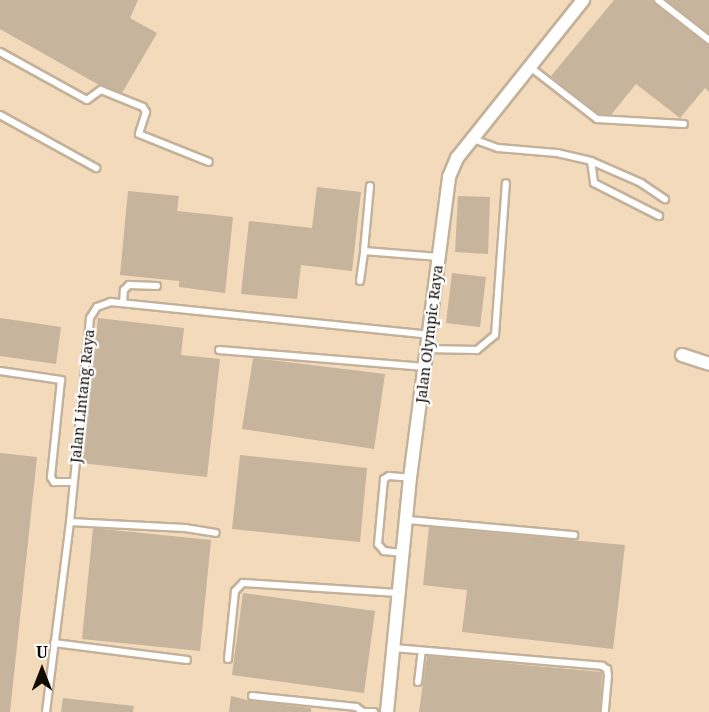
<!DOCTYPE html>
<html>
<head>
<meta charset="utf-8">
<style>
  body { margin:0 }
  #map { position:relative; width:709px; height:712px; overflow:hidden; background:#f7e3cb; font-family:"Noto Serif",serif }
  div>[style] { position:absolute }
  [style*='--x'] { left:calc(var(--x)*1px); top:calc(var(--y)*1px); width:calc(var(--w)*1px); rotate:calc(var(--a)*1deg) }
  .built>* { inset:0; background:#f2dabb }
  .building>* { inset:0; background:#c7b49d }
  .roads { filter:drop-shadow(2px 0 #c3b19a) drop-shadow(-2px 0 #c3b19a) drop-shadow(0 2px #c3b19a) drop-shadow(0 -2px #c3b19a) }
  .service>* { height:6px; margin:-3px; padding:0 3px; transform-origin:3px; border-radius:3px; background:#fff }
  .minor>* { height:12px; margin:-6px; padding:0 6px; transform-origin:6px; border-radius:6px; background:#fff }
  span { translate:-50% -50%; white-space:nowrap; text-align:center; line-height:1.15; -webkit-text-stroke:4.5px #fff; paint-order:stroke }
  .street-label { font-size:15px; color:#120b04 }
  .north { position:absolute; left:12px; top:640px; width:60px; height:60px; -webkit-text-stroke:4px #fff; paint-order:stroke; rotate:0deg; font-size:16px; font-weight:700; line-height:24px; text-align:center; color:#120b04 }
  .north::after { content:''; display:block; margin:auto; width:21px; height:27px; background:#120b04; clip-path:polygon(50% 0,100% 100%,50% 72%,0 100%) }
</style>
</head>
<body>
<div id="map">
  <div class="built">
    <div style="clip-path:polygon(0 0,709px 0,709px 712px,0 712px)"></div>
  </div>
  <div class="building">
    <div style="clip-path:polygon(0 0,138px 0,130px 18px,157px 33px,122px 93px,99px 85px,0 29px)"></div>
    <div style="clip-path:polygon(614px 0,653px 0,709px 45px,709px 92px,705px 88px,680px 118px,636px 84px,611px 115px,599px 114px,551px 76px)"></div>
    <div style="clip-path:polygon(667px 0,709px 0,709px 33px)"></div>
    <div style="clip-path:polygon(317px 187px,361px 192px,352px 271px,301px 265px,297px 299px,241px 294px,249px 221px,312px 228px)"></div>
    <div style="clip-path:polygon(128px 191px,179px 196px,177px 211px,233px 217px,225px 293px,179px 287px,179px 281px,120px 275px)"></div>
    <div style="clip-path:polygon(458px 196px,490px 197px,488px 254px,455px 252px)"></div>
    <div style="clip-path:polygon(452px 273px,486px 277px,480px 327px,446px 323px)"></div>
    <div style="clip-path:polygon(0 318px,61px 327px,56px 364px,0 356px)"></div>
    <div style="clip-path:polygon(98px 318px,184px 328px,181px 355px,220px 359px,207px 477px,81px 463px)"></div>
    <div style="clip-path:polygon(253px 358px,385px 374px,374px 449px,242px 429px)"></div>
    <div style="clip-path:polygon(0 453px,37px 457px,10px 712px,0 712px)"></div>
    <div style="clip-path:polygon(240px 455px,367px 468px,360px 542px,232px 529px)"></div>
    <div style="clip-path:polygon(429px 527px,625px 545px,613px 649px,462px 632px,467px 590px,423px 585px)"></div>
    <div style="clip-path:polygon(93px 528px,211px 540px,200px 651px,82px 639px)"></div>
    <div style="clip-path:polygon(243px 593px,375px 611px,364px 693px,232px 675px)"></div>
    <div style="clip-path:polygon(427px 656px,602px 672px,600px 712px,419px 712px)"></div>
    <div style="clip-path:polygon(231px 696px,251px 701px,311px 708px,311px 712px,229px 712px)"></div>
    <div style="clip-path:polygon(63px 698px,134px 706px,133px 712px,61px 712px)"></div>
  </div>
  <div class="roads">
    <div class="service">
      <div style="--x:658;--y:0;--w:65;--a:38.1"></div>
      <div style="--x:0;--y:52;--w:99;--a:28.9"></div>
      <div style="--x:87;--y:100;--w:17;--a:-36"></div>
      <div style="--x:101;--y:90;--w:45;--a:22"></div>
      <div style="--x:143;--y:107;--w:6;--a:59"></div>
      <div style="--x:146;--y:112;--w:23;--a:108"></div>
      <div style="--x:139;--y:134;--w:75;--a:21.8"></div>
      <div style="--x:530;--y:67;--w:85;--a:37.8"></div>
      <div style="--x:597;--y:119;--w:87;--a:3.3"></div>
      <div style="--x:0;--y:115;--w:110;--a:28.9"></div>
      <div style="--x:473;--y:139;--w:27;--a:20"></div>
      <div style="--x:498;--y:148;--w:59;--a:4.8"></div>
      <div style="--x:557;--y:153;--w:35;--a:13"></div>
      <div style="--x:591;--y:161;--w:55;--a:23.7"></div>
      <div style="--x:641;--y:183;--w:29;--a:34"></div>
      <div style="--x:591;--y:161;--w:22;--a:82"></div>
      <div style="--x:594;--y:183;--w:73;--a:26.9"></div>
      <div style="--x:370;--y:186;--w:65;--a:95.3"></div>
      <div style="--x:364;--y:251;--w:75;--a:4.6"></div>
      <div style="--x:360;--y:281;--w:30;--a:-82"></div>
      <div style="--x:123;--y:303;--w:13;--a:-86"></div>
      <div style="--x:124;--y:290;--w:7;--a:-45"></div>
      <div style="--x:129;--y:285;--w:28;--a:2"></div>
      <div style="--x:427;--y:349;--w:50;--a:1.1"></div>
      <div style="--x:477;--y:350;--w:23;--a:-40"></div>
      <div style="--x:495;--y:335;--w:152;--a:-85.9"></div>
      <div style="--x:219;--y:350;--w:207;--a:4.7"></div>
      <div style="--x:0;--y:371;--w:62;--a:8.4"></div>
      <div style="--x:61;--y:380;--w:98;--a:95.9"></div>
      <div style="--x:51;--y:477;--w:6;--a:59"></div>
      <div style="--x:54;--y:482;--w:19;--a:0"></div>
      <div style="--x:408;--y:520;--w:167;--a:5.2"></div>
      <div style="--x:70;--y:522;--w:115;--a:3"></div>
      <div style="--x:185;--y:528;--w:31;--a:9"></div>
      <div style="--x:403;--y:553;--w:19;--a:-174"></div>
      <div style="--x:384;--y:551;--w:9;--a:-131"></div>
      <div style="--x:378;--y:544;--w:65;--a:-84.7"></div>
      <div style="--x:384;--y:479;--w:6;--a:-31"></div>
      <div style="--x:389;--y:476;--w:21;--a:5"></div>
      <div style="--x:54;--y:643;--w:134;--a:7.3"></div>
      <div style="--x:394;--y:648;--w:209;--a:4.9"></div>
      <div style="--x:602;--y:666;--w:6;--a:31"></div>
      <div style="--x:607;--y:669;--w:6;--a:81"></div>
      <div style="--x:608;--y:675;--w:37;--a:95"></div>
      <div style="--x:228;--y:659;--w:68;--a:-84.1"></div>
      <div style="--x:235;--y:591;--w:11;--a:-45"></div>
      <div style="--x:243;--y:583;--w:156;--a:3.7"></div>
      <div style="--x:418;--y:682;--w:31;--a:-83"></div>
      <div style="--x:252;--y:696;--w:105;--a:6"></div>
      <div style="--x:356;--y:707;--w:7;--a:34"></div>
      <div style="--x:46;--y:712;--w:192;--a:-82.8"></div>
      <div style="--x:70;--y:522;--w:194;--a:-84.4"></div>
      <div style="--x:89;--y:329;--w:11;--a:-85"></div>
      <div style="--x:90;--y:318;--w:13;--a:-58"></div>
      <div style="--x:97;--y:307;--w:15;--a:-20"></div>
      <div style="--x:111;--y:302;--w:319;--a:5.9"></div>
      <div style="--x:361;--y:712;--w:13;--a:0"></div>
    </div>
    <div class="minor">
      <div style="--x:682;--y:355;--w:28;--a:18"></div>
      <div style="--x:387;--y:712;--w:235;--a:-84.4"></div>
      <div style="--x:410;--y:478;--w:304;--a:-82.6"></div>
      <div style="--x:449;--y:177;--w:21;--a:-67"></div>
      <div style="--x:457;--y:158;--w:202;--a:-51.4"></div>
    </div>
  </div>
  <div class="street-label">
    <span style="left:429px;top:334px;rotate:-83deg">Jalan Olympic Raya</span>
    <span style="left:82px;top:396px;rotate:-84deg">Jalan Lintang Raya</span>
  </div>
  <div class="north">U</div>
</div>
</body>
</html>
